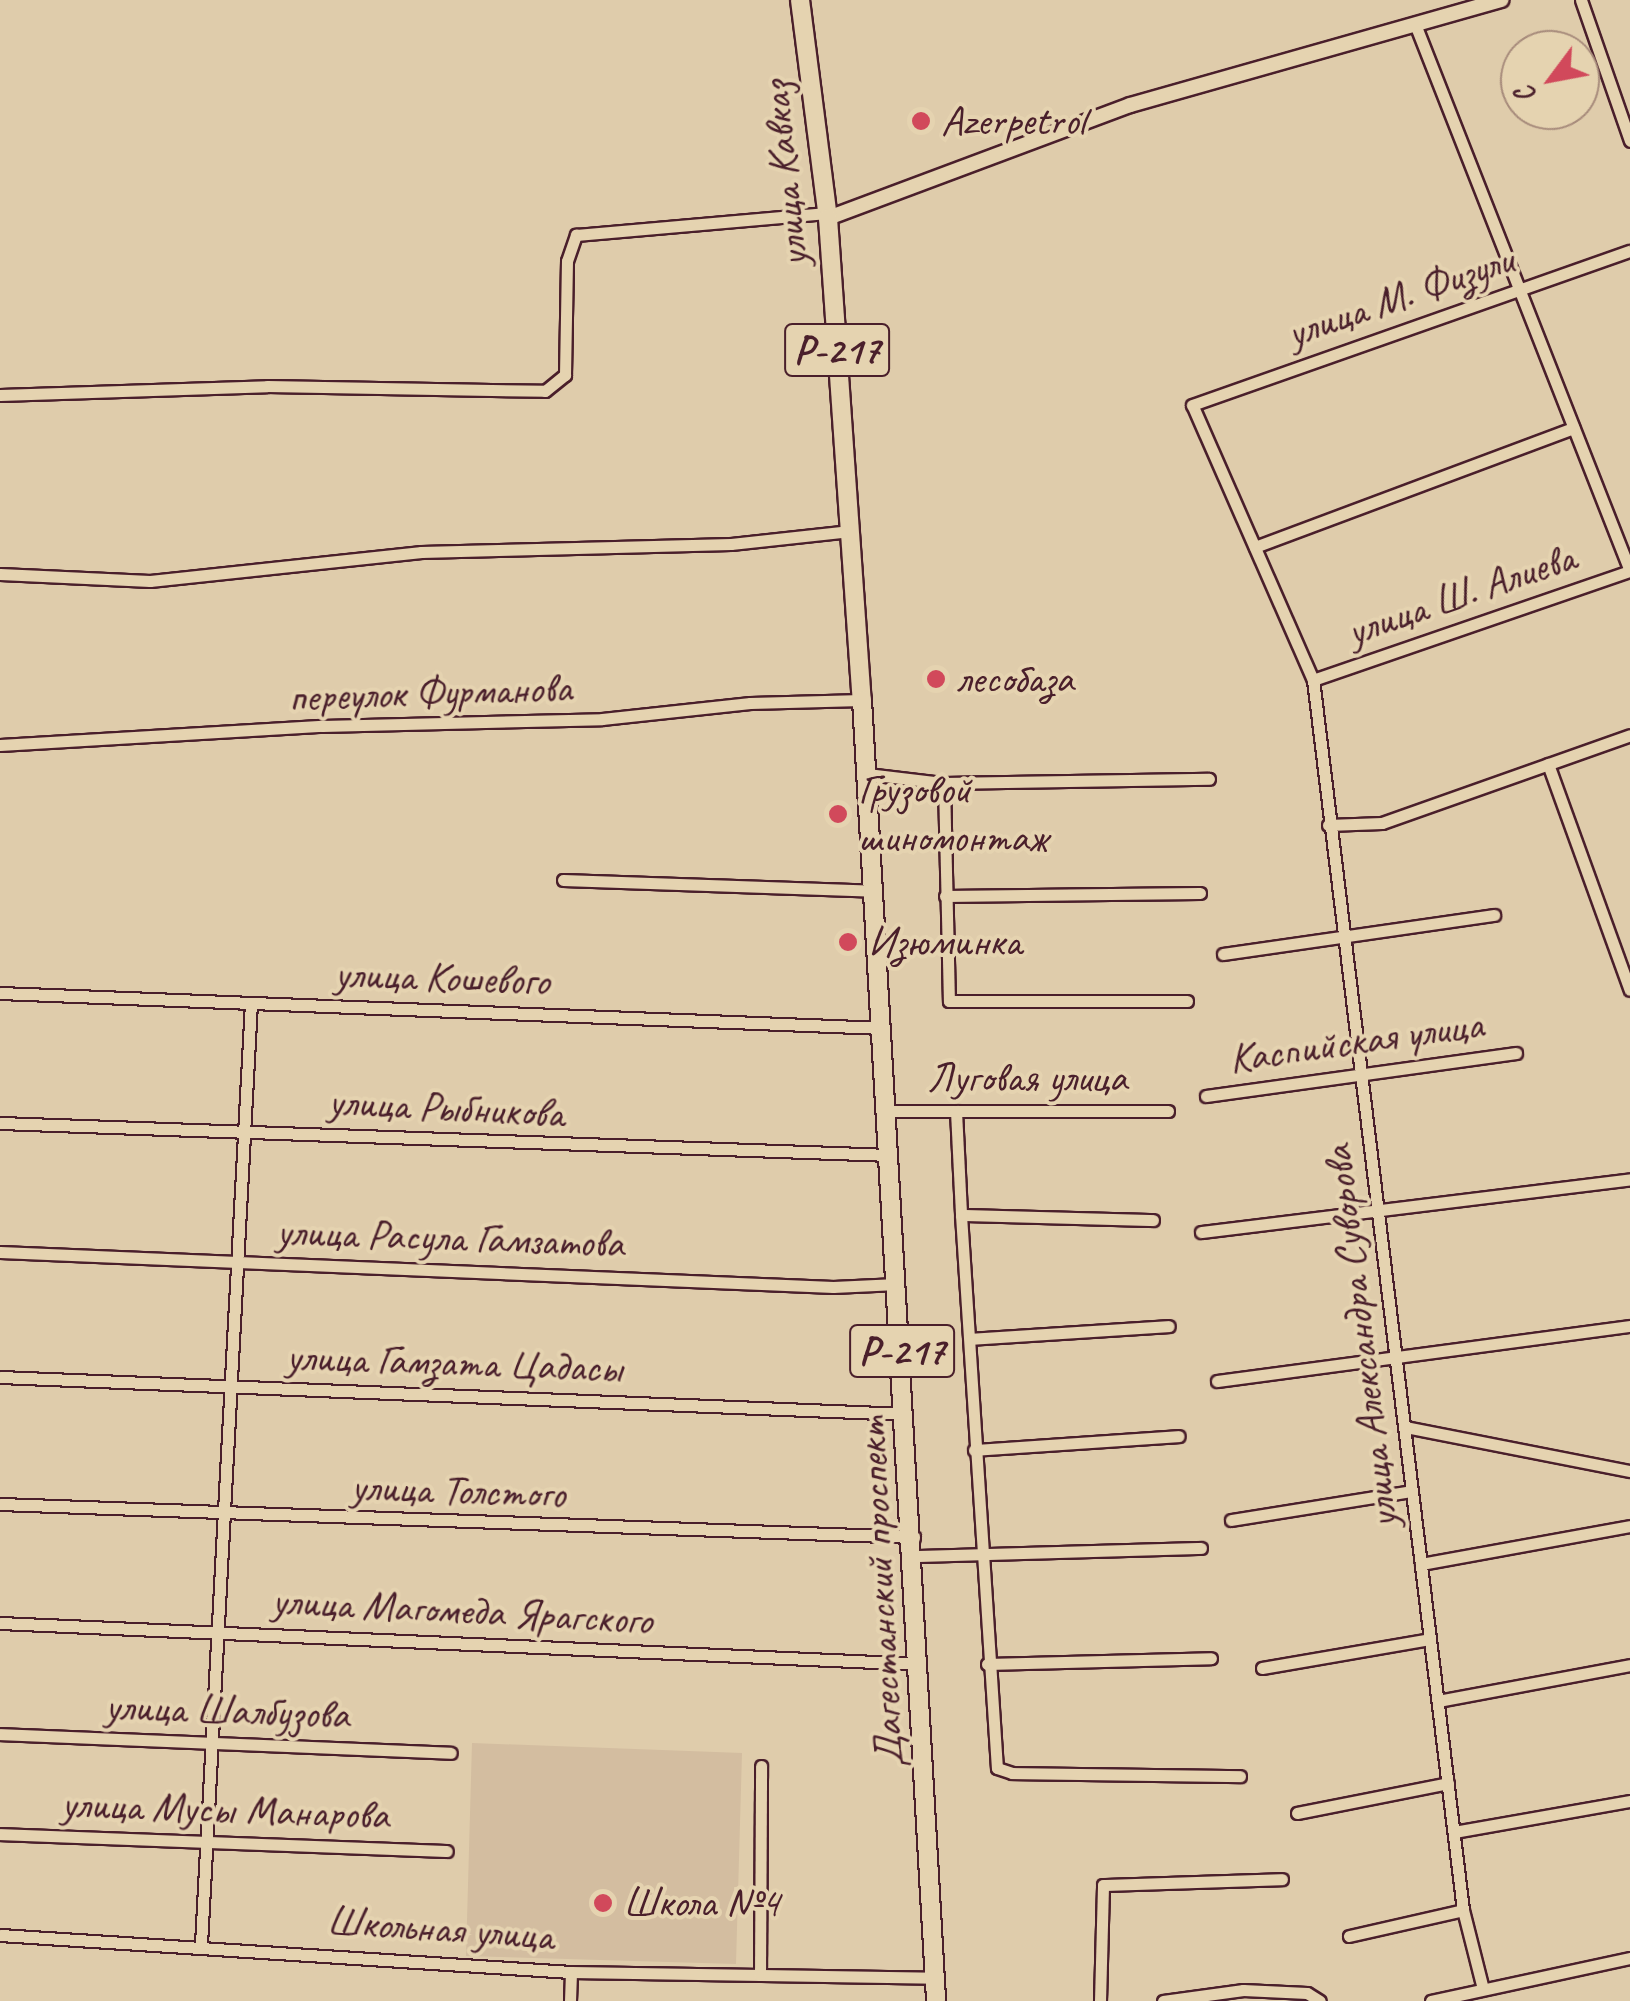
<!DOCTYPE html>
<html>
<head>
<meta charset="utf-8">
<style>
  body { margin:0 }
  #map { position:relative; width:1630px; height:2001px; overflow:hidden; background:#dfccab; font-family:Caveat,sans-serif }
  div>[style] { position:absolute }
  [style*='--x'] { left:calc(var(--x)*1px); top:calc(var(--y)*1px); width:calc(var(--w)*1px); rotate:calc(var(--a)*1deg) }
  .built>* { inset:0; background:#d3bda0 }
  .roads { filter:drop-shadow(2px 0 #4a1f2b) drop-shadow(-2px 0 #4a1f2b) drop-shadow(0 2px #4a1f2b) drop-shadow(0 -2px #4a1f2b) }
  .minor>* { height:11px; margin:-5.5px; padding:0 5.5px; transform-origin:5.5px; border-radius:5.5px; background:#e5d3b0 }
  .tertiary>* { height:14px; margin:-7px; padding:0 7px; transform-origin:7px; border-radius:7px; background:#e5d3b0 }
  .trunk>* { height:18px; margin:-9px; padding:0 9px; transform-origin:9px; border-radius:9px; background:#e5d3b0 }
  .dots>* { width:28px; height:28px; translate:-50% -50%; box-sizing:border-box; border:5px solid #e5d3b0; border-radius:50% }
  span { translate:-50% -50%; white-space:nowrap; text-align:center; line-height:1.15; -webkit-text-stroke:8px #e5d3b0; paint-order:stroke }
  .shield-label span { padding:2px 8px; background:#e5d3b0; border:2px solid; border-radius:8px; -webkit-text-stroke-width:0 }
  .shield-label { font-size:40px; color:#4a1f2b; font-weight:700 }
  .poi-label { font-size:42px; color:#4a1f2b }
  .left { translate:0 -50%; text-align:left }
  .street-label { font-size:42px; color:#4a1f2b }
  .north { position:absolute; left:1500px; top:30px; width:100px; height:100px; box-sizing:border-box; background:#e5d3b0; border:2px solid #a78b7b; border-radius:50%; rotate:238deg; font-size:28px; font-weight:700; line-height:40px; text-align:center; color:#4a1f2b }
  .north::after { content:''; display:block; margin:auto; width:35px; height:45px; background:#d1495b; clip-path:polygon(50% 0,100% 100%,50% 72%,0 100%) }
</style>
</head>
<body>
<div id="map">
  <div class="built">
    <div style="clip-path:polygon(472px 1743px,742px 1753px,736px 1964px,466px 1956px)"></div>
  </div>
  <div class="roads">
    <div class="minor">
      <div style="--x:1581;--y:0;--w:149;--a:70.8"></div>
      <div style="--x:1415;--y:24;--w:588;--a:68.54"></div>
      <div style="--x:0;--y:395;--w:267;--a:-1.9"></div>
      <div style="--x:267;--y:386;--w:278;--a:1"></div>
      <div style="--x:545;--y:391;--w:26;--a:-39"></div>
      <div style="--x:565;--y:375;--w:114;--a:-89"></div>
      <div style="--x:567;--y:261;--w:28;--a:-71"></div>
      <div style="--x:576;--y:235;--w:252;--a:-5"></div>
      <div style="--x:1255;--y:547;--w:340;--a:-20.5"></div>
      <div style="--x:0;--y:574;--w:150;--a:2.7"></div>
      <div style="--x:150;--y:581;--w:273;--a:-6.1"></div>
      <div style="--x:421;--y:552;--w:310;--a:-1.5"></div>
      <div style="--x:731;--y:544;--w:120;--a:-6.2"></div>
      <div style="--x:1313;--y:680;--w:335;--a:-19"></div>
      <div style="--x:0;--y:745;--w:323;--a:-3.4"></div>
      <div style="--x:322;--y:726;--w:280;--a:-1.4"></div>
      <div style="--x:602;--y:719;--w:149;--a:-6.2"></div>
      <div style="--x:750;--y:703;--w:112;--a:-1.5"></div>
      <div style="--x:1548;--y:764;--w:240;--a:70.1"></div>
      <div style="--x:867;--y:774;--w:78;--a:6.7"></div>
      <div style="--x:944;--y:783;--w:265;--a:-0.9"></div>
      <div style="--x:944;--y:783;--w:218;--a:88.7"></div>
      <div style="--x:949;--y:1001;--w:238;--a:0"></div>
      <div style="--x:1328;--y:825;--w:54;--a:-2.1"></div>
      <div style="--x:1382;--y:823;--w:263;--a:-19.5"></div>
      <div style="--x:563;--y:880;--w:311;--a:2"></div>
      <div style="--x:945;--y:896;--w:255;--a:-0.7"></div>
      <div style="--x:1223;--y:954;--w:274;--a:-8.2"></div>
      <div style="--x:0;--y:993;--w:883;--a:2.27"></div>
      <div style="--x:1206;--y:1096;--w:313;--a:-7.9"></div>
      <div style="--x:886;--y:1111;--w:282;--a:0"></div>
      <div style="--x:956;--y:1111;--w:104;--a:87.2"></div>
      <div style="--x:961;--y:1215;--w:192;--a:1.5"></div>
      <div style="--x:0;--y:1123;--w:890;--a:2.06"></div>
      <div style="--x:961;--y:1215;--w:554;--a:86.28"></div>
      <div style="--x:997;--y:1768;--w:16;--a:18"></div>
      <div style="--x:1012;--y:1773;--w:228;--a:0.8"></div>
      <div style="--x:1201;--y:1232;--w:432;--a:-7"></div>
      <div style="--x:0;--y:1252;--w:834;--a:2.41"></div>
      <div style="--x:833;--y:1287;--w:64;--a:-2.7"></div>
      <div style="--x:970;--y:1339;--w:199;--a:-3.7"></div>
      <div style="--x:0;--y:1377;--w:906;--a:2.34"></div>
      <div style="--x:1217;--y:1381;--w:417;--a:-7.6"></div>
      <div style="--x:1405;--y:1427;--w:229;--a:11.1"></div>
      <div style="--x:974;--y:1450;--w:205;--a:-3.9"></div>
      <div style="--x:0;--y:1504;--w:915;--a:2.07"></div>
      <div style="--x:1231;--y:1520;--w:183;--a:-9.1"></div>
      <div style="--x:915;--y:1556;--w:286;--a:-1.6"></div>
      <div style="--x:1421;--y:1564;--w:212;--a:-10.3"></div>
      <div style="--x:0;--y:1623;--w:921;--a:2.55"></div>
      <div style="--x:987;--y:1664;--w:224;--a:-1.5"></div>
      <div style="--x:1262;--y:1668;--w:170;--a:-9.8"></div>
      <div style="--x:1438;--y:1701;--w:195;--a:-10.6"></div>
      <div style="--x:0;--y:1734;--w:451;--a:2.4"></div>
      <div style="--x:1297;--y:1813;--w:154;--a:-11.2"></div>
      <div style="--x:1454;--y:1832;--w:179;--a:-10"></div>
      <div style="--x:0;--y:1834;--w:447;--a:2.2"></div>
      <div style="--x:0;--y:1935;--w:572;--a:3.71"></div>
      <div style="--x:571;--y:1972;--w:364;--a:0.9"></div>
      <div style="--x:1349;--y:1936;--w:117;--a:-12.8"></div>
      <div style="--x:201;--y:1944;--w:941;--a:-86.96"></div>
      <div style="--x:760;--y:1975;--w:209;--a:-89.7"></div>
      <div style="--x:1482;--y:1985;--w:77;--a:-104.2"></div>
      <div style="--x:1463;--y:1910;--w:1239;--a:-96.95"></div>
      <div style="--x:1313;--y:680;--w:300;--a:-113.7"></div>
      <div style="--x:1192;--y:405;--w:464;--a:-19.4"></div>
      <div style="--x:570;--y:2001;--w:29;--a:-88"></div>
      <div style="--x:1100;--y:2001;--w:116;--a:-88.5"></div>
      <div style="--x:1103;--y:1885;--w:179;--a:-1.9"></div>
      <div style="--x:1163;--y:2001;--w:81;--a:-7.8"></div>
      <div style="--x:1243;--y:1990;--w:64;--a:2.7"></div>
      <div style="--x:1307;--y:1993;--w:15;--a:32"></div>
      <div style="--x:1431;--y:2001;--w:204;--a:-12.2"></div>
    </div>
    <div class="tertiary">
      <div style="--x:828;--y:218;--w:322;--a:-20.5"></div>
      <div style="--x:1130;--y:105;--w:386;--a:-15.8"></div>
    </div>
    <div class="trunk">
      <div style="--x:800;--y:0;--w:220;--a:82.7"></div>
      <div style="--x:828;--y:218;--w:483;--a:86"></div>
      <div style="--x:862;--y:700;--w:1303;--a:86.74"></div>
    </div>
  </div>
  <div class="dots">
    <div style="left:921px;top:121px;background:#d1495b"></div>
    <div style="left:936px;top:679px;background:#d1495b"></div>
    <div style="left:838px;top:814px;background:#d1495b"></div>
    <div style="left:848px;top:942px;background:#d1495b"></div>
    <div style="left:603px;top:1903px;background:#d1495b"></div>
  </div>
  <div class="shield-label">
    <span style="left:837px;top:350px">Р-217</span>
    <span style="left:902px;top:1351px">Р-217</span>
  </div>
  <div class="poi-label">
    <span class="left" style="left:941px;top:121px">Azerpetrol</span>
    <span class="left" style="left:956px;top:679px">лесобаза</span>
    <span class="left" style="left:858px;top:814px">Грузовой<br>шиномонтаж</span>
    <span class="left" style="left:868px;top:942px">Изюминка</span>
    <span class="left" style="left:623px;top:1903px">Школа №4</span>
  </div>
  <div class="street-label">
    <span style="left:785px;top:174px;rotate:-96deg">улица Кавказ</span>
    <span style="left:1400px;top:297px;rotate:-19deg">улица М. Физули</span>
    <span style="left:1461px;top:595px;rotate:-19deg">улица Ш. Алиева</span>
    <span style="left:430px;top:693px;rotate:-2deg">переулок Фурманова</span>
    <span style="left:442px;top:978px;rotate:2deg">улица Кошевого</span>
    <span style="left:1356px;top:1042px;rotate:-8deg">Каспийская улица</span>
    <span style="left:1027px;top:1078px">Луговая улица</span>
    <span style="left:446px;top:1108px;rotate:3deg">улица Рыбникова</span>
    <span style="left:450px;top:1238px;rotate:2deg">улица Расула Гамзатова</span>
    <span style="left:1361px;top:1337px;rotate:-97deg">улица Александра Суворова</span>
    <span style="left:454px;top:1363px;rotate:2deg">улица Гамзата Цадасы</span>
    <span style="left:458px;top:1491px;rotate:2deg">улица Толстого</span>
    <span style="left:881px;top:1592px;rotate:-93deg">Дагестанский проспект</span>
    <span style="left:462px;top:1611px;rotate:3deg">улица Магомеда Ярагского</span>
    <span style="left:227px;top:1711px;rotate:2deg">улица Шалбузова</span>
    <span style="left:225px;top:1810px;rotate:2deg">улица Мусы Манарова</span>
    <span style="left:440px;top:1929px;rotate:4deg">Школьная улица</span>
  </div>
  <div class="north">С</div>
</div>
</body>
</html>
